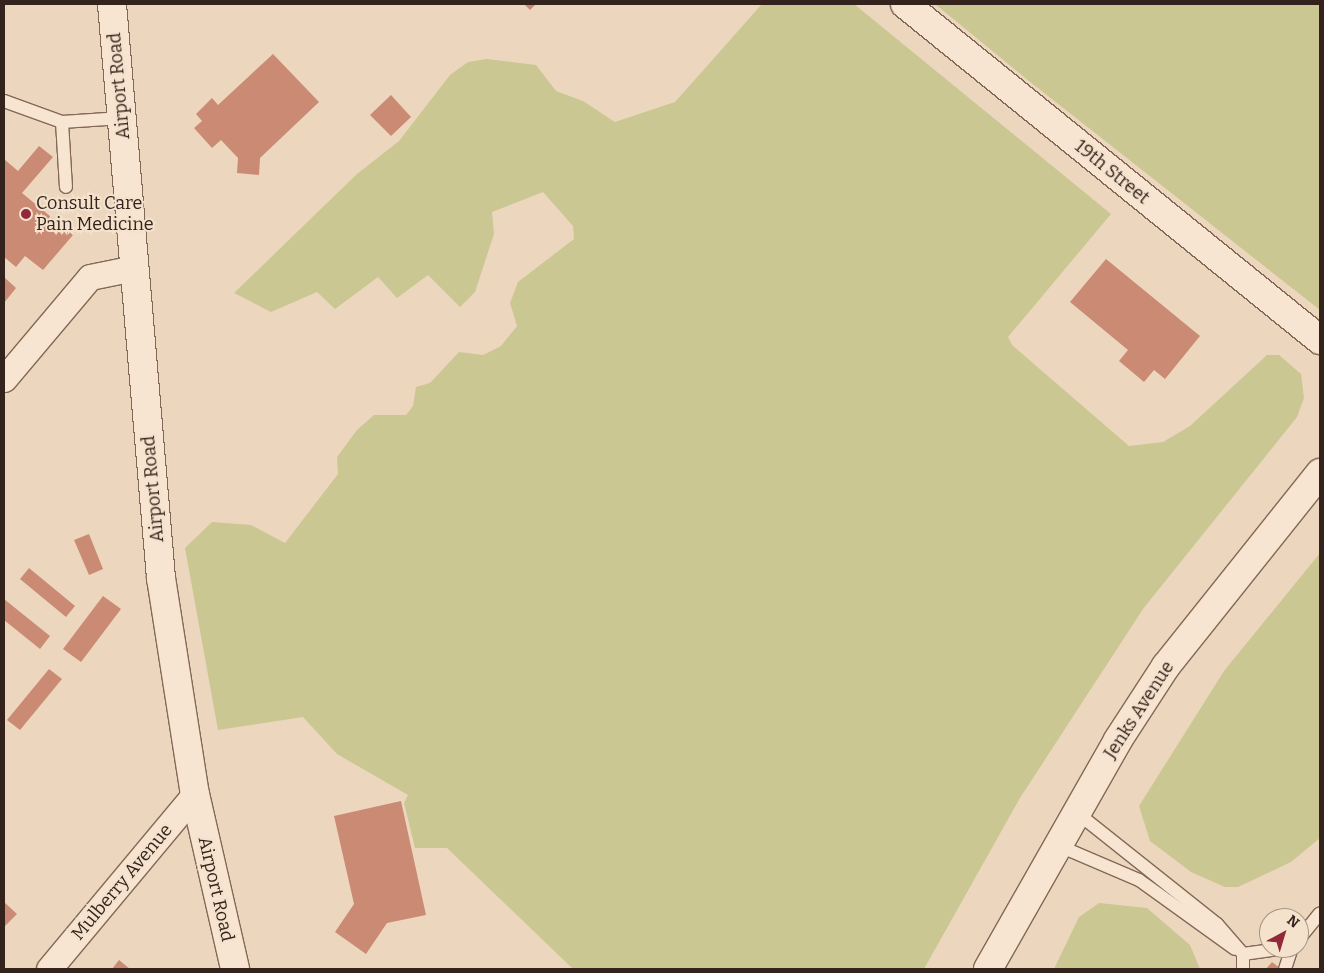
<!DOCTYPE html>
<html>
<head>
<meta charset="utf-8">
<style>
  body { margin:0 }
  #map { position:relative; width:1324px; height:973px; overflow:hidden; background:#ecd7be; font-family:Bitter,serif }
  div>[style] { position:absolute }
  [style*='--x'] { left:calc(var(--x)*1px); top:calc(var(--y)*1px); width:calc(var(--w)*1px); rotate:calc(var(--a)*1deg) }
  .green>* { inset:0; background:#cac793 }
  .building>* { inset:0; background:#ca8a74 }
  .roads { filter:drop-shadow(1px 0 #846857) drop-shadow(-1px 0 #846857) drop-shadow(0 1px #846857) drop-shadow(0 -1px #846857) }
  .service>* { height:12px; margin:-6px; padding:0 6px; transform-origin:6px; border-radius:6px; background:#f8e5d1 }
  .minor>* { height:25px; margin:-12.5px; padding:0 12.5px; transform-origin:12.5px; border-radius:12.5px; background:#f8e5d1 }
  .tertiary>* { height:28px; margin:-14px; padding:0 14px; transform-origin:14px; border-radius:14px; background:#f8e5d1 }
  .secondary>* { height:28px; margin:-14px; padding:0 14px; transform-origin:14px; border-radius:14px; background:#f8e5d1 }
  .dots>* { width:14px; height:14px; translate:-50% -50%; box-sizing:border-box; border:2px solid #f4e2cd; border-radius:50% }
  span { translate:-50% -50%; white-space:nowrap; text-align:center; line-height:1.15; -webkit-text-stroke:4px #f4e2cd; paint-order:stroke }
  .street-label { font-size:18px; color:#34231c }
  .poi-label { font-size:18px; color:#34231c }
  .left { translate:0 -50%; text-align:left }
  .frame { position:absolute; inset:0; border:5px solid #34231c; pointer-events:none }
  .north { position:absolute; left:1259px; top:908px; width:50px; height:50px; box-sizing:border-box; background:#f4e2cd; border:1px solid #a79686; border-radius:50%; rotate:39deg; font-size:14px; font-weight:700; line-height:20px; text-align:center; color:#34231c }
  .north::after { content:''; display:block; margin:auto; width:18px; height:22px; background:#91293b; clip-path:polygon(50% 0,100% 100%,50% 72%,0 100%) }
</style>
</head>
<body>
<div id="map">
  <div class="green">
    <div style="clip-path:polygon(762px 4px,854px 4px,1111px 214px,1008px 337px,1012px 345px,1129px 446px,1163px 442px,1190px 426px,1267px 355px,1279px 355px,1301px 374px,1304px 398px,1297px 417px,1143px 609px,1020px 798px,924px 969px,573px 969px,447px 848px,415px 848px,404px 803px,408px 795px,337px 754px,303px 717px,218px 730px,185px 548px,212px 522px,251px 525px,285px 543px,338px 474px,337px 457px,357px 430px,374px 415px,406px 415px,413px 406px,416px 387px,430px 383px,459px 352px,483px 355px,501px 346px,517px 326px,510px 303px,518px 282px,574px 239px,573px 226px,543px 192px,492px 212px,494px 234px,475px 292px,460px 307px,428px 275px,397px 298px,378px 277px,335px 309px,317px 292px,271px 312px,234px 293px,357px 174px,399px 141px,450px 75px,468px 62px,487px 59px,536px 65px,556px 91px,583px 101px,615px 122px,675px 102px)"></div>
    <div style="clip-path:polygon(935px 4px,1320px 4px,1320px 310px,1029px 81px)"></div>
    <div style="clip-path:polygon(1320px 553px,1320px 838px,1291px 862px,1238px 887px,1225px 887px,1191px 872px,1150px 841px,1139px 806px,1224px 671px)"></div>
    <div style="clip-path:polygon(1099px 903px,1147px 908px,1190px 945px,1200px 969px,1054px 969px,1079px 917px)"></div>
  </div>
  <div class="building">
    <div style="clip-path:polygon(524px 4px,536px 4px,530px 10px)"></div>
    <div style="clip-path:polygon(273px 54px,319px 102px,260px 158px,259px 175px,237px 173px,238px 158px,221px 140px,212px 148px,194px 128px,202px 121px,196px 114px,212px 98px,218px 105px)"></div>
    <div style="clip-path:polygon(391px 95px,411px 117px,391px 136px,370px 115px)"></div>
    <div style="clip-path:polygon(39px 146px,53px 157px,22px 193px,73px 235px,43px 270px,25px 256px,16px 267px,4px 257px,4px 159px,18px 171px)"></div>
    <div style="clip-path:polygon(1106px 259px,1200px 336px,1165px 379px,1154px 370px,1144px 382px,1119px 361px,1128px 350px,1070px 302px)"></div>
    <div style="clip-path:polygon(4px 277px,16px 288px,4px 303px)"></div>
    <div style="clip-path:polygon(89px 534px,103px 569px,89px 575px,74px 540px)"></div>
    <div style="clip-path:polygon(29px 568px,75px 606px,66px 617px,20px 579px)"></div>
    <div style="clip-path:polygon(103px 596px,121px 609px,81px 662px,63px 649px)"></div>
    <div style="clip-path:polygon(4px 599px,50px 636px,40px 649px,4px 620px)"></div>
    <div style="clip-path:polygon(49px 669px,62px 679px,20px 730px,7px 720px)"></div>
    <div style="clip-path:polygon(401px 801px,426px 915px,387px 923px,366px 954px,335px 932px,354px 904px,334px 816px)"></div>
    <div style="clip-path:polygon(4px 902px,17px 914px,4px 927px)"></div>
    <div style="clip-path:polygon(119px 960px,130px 969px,112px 969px)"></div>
    <div style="clip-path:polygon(1272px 962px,1281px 969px,1266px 969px)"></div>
  </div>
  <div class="roads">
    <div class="service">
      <div style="--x:4;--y:101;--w:62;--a:19.9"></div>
      <div style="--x:62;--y:122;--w:60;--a:-3.8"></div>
      <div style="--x:62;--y:122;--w:65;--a:86.5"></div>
      <div style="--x:1076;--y:812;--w:180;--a:38.5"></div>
      <div style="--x:1217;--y:924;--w:40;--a:49"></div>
      <div style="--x:1057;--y:845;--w:89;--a:23.1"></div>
      <div style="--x:1139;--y:880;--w:118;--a:35.7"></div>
      <div style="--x:1299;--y:939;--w:33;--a:-51"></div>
      <div style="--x:1243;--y:969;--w:15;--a:-90"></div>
      <div style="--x:1243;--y:954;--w:43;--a:-7.9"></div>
      <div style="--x:1285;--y:969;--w:22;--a:-72"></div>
    </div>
    <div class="minor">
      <div style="--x:4;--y:379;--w:133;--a:-49.9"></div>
      <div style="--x:90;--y:277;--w:45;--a:-11.6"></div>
      <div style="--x:49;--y:969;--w:228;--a:-50.2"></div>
    </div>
    <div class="tertiary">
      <div style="--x:988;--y:969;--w:263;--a:-60.4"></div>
      <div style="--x:1118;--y:740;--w:88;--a:-57"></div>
      <div style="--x:1166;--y:666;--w:247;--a:-51.4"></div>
    </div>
    <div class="secondary">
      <div style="--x:112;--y:4;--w:576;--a:85.12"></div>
      <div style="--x:161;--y:578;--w:219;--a:81.1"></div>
      <div style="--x:195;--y:794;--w:180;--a:77.1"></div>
      <div style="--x:905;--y:4;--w:534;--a:38.99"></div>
    </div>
  </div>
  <div class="dots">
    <div style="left:26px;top:214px;background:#91293b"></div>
  </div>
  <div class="street-label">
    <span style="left:119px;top:86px;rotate:-95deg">Airport Road</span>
    <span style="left:1112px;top:172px;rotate:39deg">19th Street</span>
    <span style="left:153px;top:489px;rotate:-95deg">Airport Road</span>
    <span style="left:1139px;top:710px;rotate:-57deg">Jenks Avenue</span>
    <span style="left:122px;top:882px;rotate:-50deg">Mulberry Avenue</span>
    <span style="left:216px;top:889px;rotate:77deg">Airport Road</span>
  </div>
  <div class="poi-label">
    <span class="left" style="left:36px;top:214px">Consult Care<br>Pain Medicine</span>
  </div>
  <div class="frame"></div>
  <div class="north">N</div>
</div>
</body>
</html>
